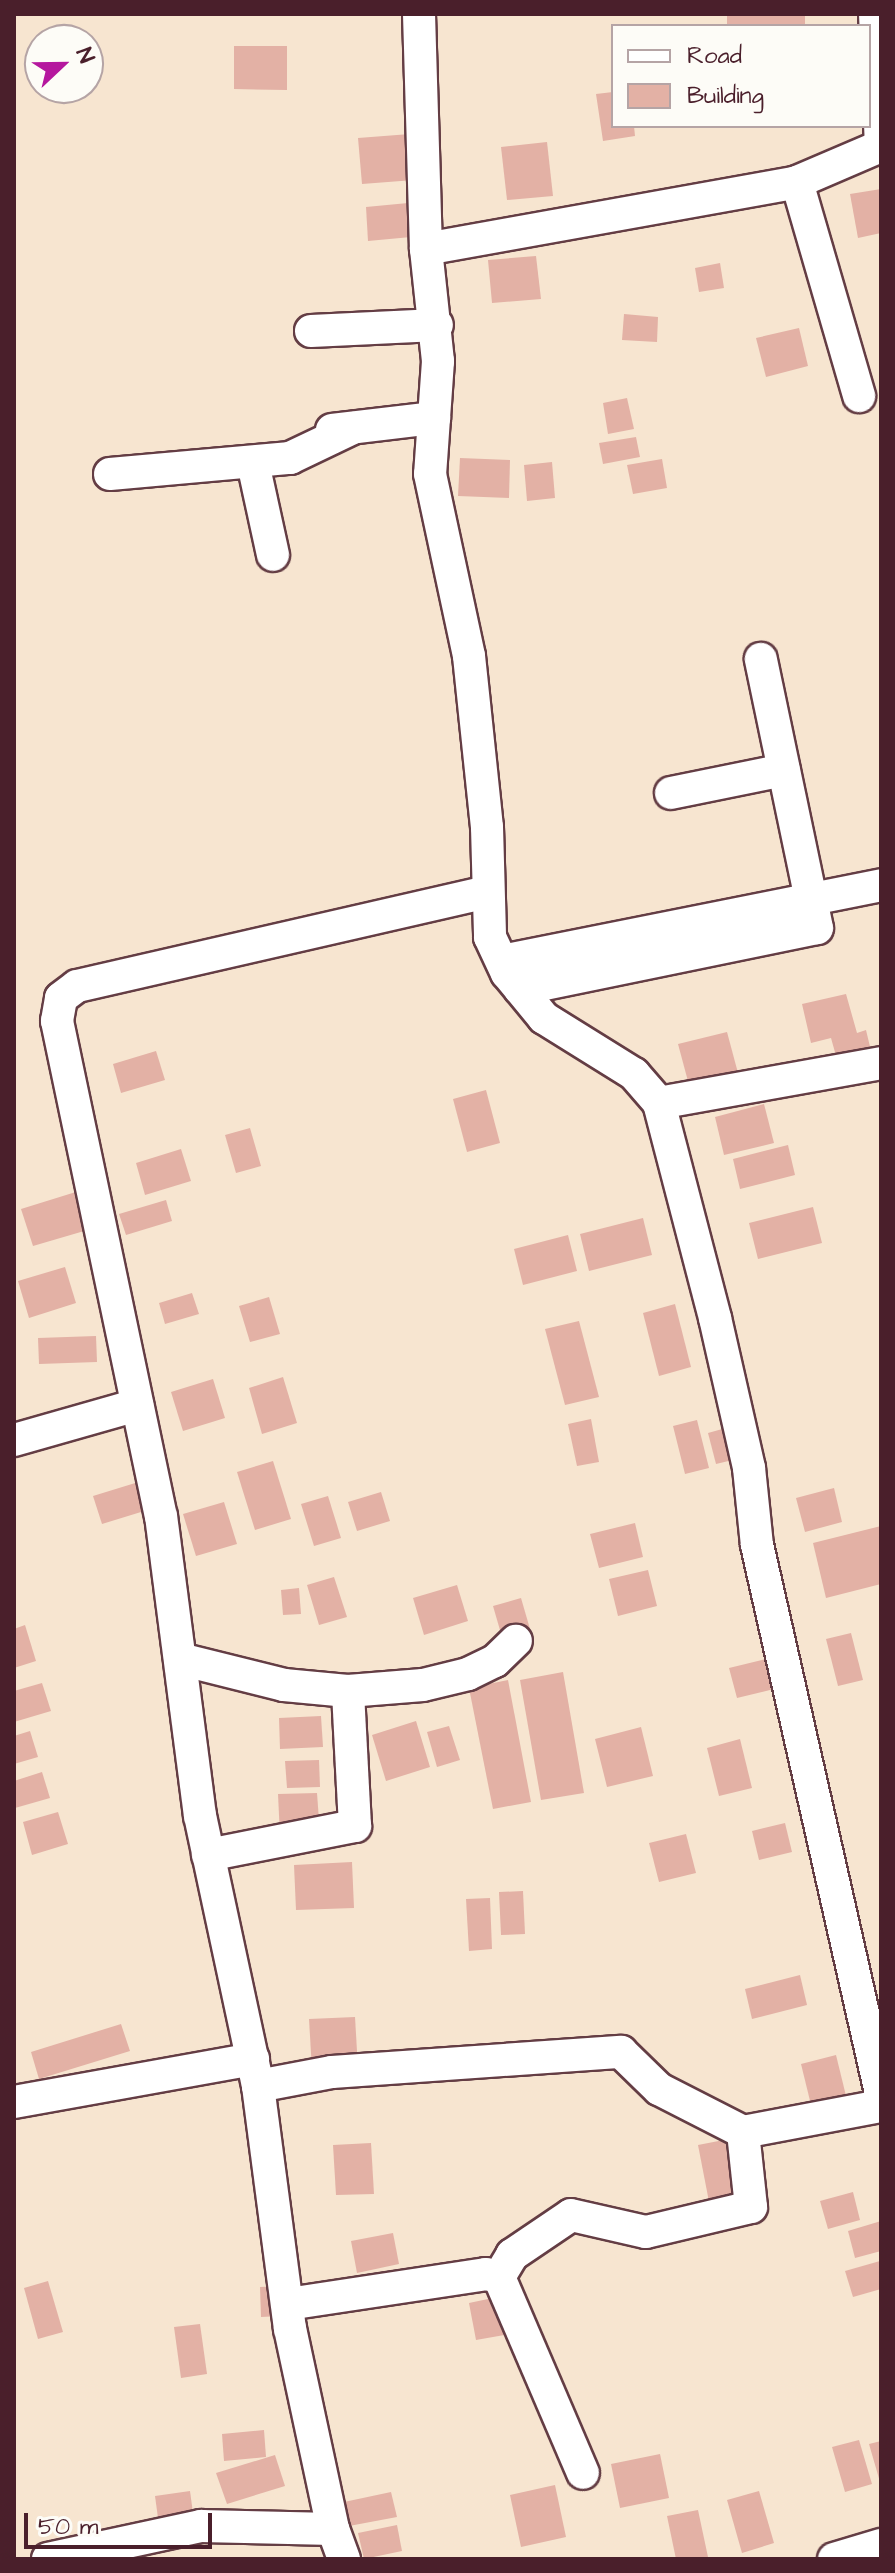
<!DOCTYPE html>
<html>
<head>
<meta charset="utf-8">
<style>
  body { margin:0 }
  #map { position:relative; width:895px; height:2573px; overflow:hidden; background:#f7e5d0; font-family:"Architects Daughter",sans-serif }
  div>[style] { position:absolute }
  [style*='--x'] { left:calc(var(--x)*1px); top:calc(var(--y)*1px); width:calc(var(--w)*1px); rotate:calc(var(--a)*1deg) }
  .building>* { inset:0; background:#e3b1a5 }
  .roads { filter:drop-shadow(2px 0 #643d44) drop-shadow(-2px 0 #643d44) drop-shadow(0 2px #643d44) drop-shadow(0 -2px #643d44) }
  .minor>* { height:32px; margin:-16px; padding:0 16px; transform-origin:16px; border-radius:16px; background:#fff }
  span { translate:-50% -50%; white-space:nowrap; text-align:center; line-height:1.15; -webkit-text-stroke:6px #fdfcf7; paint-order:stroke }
  .frame { position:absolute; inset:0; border:16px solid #4a1f2b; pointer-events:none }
  .legend { position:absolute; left:611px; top:24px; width:260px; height:104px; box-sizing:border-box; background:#fdfcf7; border:2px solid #b5a4a5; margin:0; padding:10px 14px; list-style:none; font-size:24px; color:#4a1f2b }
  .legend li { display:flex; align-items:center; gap:16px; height:40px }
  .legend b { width:40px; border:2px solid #b5a4a5 }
  .north { position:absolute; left:24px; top:24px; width:80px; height:80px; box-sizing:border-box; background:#fdfcf7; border:2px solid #b5a4a5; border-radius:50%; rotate:68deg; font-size:22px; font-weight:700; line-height:32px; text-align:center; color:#4a1f2b }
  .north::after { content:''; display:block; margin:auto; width:28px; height:36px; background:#b5179e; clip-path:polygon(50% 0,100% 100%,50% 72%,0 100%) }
  .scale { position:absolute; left:24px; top:2513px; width:188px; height:36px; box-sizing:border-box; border:4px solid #4a1f2b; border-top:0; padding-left:10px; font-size:24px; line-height:28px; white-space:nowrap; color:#4a1f2b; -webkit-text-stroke:6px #fdfcf7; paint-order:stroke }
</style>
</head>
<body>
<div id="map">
  <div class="building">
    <div style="clip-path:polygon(727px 14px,805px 14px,805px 26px,727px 26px)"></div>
    <div style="clip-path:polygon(234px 46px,287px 46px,287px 90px,234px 89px)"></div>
    <div style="clip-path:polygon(613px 92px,613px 126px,634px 126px,635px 136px,603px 141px,596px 94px)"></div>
    <div style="clip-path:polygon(410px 134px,414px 180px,362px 184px,358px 138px)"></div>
    <div style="clip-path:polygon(547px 142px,553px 196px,507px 200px,501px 147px)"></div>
    <div style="clip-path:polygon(881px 189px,881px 233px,858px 238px,850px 194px)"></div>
    <div style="clip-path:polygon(408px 203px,411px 237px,368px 241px,366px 207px)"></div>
    <div style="clip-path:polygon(536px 256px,541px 299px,492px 303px,488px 260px)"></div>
    <div style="clip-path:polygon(720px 263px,724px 288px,699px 292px,695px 268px)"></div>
    <div style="clip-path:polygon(624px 314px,658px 317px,657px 342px,622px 340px)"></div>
    <div style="clip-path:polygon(799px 328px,808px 366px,766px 377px,756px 338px)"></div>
    <div style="clip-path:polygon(627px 398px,634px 429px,608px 434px,603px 403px)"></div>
    <div style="clip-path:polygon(636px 437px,640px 457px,603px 464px,599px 443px)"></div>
    <div style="clip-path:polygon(460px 458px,510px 460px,509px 498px,458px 496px)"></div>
    <div style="clip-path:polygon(662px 459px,667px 488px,633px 494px,627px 465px)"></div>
    <div style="clip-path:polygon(552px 462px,555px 498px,527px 501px,524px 465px)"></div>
    <div style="clip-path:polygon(846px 994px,857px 1033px,866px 1030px,872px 1055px,838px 1063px,831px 1038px,811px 1043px,802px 1004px)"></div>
    <div style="clip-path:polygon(727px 1032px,738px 1073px,689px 1085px,678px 1044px)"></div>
    <div style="clip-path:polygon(156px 1051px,165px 1080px,121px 1093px,113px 1064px)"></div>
    <div style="clip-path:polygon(486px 1090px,500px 1143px,467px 1152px,453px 1099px)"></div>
    <div style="clip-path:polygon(764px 1104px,774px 1143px,724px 1155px,715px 1117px)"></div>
    <div style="clip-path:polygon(250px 1128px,261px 1166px,236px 1173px,225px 1135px)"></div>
    <div style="clip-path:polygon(788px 1145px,795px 1175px,740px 1189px,733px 1159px)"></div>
    <div style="clip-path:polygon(181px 1149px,191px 1181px,145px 1195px,136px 1163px)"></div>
    <div style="clip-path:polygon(79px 1191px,91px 1229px,33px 1246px,21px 1209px)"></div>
    <div style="clip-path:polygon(166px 1200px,172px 1221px,126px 1235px,119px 1214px)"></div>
    <div style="clip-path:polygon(813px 1207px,822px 1243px,758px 1259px,749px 1223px)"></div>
    <div style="clip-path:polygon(643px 1218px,652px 1255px,589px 1271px,580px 1234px)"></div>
    <div style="clip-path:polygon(568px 1235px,577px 1271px,523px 1285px,514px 1249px)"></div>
    <div style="clip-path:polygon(65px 1267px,76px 1303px,29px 1318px,18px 1281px)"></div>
    <div style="clip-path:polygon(192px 1293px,199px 1314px,165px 1324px,159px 1303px)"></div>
    <div style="clip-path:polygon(269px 1297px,280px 1334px,250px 1342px,239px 1306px)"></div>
    <div style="clip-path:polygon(675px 1304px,691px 1367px,659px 1376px,643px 1313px)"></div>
    <div style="clip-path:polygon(579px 1321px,599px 1397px,565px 1405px,545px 1329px)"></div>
    <div style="clip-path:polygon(96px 1336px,97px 1362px,39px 1364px,38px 1338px)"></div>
    <div style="clip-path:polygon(283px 1377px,297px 1423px,262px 1434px,249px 1388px)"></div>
    <div style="clip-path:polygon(213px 1379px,225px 1418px,183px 1431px,171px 1392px)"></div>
    <div style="clip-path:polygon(591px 1419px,599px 1462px,577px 1466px,568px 1424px)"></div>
    <div style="clip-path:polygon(697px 1420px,709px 1468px,685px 1474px,673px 1426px)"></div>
    <div style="clip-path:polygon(733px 1426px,741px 1458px,716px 1464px,708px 1433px)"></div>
    <div style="clip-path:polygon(273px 1461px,291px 1519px,255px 1530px,237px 1472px)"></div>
    <div style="clip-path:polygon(145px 1480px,154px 1508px,102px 1524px,93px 1496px)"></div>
    <div style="clip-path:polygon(834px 1488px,842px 1522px,805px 1532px,796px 1498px)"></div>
    <div style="clip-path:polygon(381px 1492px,390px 1521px,357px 1531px,348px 1502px)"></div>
    <div style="clip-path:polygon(328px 1496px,341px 1538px,314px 1546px,301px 1504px)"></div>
    <div style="clip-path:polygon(224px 1502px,237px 1544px,196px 1556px,183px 1514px)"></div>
    <div style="clip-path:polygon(635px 1523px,643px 1557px,599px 1568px,590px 1534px)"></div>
    <div style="clip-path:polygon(881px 1526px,881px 1584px,826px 1598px,813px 1543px)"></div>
    <div style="clip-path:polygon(648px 1570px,657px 1606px,618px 1616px,609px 1579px)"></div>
    <div style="clip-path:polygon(334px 1577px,347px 1617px,319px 1625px,307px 1585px)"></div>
    <div style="clip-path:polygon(457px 1585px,468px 1621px,424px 1635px,413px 1598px)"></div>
    <div style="clip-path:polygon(299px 1588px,301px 1614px,283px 1615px,281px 1590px)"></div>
    <div style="clip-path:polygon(521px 1598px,530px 1629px,502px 1637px,493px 1606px)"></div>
    <div style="clip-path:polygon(25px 1625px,36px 1661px,14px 1668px,14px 1629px)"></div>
    <div style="clip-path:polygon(851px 1633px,863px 1680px,838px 1686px,826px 1639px)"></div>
    <div style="clip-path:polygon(779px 1656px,786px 1686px,737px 1698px,729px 1668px)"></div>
    <div style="clip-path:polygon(563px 1672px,584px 1793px,541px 1800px,520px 1680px)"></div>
    <div style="clip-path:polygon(508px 1680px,531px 1802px,493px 1809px,469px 1688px)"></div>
    <div style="clip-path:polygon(42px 1683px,51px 1711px,14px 1722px,14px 1691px)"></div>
    <div style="clip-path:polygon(321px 1716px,323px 1747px,280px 1749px,279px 1718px)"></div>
    <div style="clip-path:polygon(416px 1721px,430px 1767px,386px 1781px,372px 1735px)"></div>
    <div style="clip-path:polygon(449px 1726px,460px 1760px,437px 1767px,427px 1732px)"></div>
    <div style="clip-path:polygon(641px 1727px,653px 1776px,607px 1787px,595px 1739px)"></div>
    <div style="clip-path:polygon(30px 1731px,38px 1757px,14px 1764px,14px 1736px)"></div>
    <div style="clip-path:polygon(740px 1739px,752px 1788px,719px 1796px,707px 1748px)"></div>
    <div style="clip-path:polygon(319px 1760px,320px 1787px,287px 1788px,285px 1761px)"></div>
    <div style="clip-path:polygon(42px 1772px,50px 1798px,15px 1808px,14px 1781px)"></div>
    <div style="clip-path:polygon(317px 1793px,320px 1834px,280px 1836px,278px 1794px)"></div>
    <div style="clip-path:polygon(58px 1812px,68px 1844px,32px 1855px,23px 1822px)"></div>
    <div style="clip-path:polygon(785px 1823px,792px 1852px,759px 1860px,752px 1831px)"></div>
    <div style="clip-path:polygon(686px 1834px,696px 1873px,659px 1882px,649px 1843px)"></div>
    <div style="clip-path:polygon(352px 1862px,354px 1908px,296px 1910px,294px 1865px)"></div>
    <div style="clip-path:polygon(523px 1891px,525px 1934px,501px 1935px,499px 1892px)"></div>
    <div style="clip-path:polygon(490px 1898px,492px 1949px,469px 1951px,466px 1899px)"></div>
    <div style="clip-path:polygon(800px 1975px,807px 2005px,752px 2019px,745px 1989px)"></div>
    <div style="clip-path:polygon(355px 2017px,358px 2068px,312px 2070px,309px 2019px)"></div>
    <div style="clip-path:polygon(121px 2024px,130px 2051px,39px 2079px,31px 2052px)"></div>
    <div style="clip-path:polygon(836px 2055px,848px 2104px,813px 2113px,801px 2064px)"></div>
    <div style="clip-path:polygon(734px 2138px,748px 2204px,711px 2212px,698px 2145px)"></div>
    <div style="clip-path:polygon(371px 2143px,374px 2194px,336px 2195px,333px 2145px)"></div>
    <div style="clip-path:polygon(853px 2192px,860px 2220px,828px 2229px,820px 2201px)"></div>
    <div style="clip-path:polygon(881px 2221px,881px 2251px,855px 2258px,848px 2231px)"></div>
    <div style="clip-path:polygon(393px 2233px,399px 2264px,357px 2273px,351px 2241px)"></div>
    <div style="clip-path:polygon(880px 2261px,881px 2289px,853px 2297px,845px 2271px)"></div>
    <div style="clip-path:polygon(48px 2281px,63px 2332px,38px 2339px,24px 2288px)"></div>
    <div style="clip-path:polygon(280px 2286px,281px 2316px,261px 2317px,260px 2287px)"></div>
    <div style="clip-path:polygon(507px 2295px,515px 2333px,476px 2340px,469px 2303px)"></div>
    <div style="clip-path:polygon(200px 2324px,207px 2374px,181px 2378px,174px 2327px)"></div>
    <div style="clip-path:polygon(264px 2430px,266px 2457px,224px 2461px,222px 2434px)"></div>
    <div style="clip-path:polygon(859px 2440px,872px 2484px,845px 2492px,832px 2447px)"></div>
    <div style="clip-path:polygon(881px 2441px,881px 2482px,880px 2482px,869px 2444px)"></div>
    <div style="clip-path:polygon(660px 2454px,669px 2498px,620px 2508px,611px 2464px)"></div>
    <div style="clip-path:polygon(275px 2455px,285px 2486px,227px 2504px,216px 2473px)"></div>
    <div style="clip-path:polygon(555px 2485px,566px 2537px,521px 2547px,510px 2495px)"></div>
    <div style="clip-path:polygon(190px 2491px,193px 2513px,158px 2518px,155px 2496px)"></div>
    <div style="clip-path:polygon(759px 2491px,774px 2543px,742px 2553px,727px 2500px)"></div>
    <div style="clip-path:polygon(391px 2492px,397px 2517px,349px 2526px,344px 2502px)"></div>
    <div style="clip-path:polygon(698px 2510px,708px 2557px,676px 2559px,667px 2516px)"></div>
    <div style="clip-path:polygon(397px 2525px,402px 2551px,364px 2559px,358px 2533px)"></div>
  </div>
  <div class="roads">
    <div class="minor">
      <div style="--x:419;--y:14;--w:235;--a:88.3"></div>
      <div style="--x:426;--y:249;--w:113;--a:83.9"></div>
      <div style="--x:438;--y:361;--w:113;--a:94"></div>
      <div style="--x:430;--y:474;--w:186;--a:77.9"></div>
      <div style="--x:469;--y:656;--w:172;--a:84"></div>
      <div style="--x:487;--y:827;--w:110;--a:88.4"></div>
      <div style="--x:490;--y:937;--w:40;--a:65"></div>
      <div style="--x:507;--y:973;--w:58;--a:50.6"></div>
      <div style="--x:544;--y:1018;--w:106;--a:31.9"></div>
      <div style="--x:634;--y:1074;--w:38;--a:49"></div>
      <div style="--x:659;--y:1103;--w:222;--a:75.4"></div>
      <div style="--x:715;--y:1318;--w:154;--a:77.2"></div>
      <div style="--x:749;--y:1468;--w:77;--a:84.1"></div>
      <div style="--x:757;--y:1545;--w:562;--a:77.25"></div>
      <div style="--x:875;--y:14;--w:132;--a:87.4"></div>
      <div style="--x:797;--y:182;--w:91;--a:-23.2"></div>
      <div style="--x:426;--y:249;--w:377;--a:-10.2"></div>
      <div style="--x:797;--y:182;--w:223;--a:73.8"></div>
      <div style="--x:311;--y:331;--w:126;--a:-2.7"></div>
      <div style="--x:332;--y:430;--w:103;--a:-6.7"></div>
      <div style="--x:253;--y:463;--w:94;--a:77.7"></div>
      <div style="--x:110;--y:474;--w:181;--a:-5.1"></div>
      <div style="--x:290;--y:458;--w:70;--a:-25.5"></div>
      <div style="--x:671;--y:793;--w:115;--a:-11.5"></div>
      <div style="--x:502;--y:961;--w:387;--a:-11.3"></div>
      <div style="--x:520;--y:989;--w:303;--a:-11.6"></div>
      <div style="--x:817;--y:928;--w:275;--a:-101.8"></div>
      <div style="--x:659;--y:1103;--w:226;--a:-10.2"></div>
      <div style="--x:14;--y:1440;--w:128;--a:-15.9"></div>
      <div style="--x:180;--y:1659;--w:107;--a:14"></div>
      <div style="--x:284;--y:1685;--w:64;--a:5.4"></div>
      <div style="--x:348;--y:1691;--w:75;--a:-4.6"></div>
      <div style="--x:423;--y:1685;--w:46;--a:-13.7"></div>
      <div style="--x:468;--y:1674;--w:30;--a:-26"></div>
      <div style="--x:495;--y:1661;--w:29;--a:-44"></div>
      <div style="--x:208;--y:1855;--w:150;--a:-11.2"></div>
      <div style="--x:355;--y:1826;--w:135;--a:-93"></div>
      <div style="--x:258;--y:2086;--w:75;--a:-10.7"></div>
      <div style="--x:332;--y:2072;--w:290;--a:-4"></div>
      <div style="--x:621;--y:2052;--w:53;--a:44.2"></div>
      <div style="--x:659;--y:2089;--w:94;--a:27.1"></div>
      <div style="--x:743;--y:2132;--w:140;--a:-10.7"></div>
      <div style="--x:14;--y:2102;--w:243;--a:-10.2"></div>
      <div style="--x:499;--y:2277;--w:26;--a:-59"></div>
      <div style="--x:512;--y:2255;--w:71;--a:-34.1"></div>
      <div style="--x:571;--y:2215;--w:77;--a:12.8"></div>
      <div style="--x:646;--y:2232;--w:108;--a:-13.4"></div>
      <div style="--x:751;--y:2207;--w:75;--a:-96.1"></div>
      <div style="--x:288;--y:2304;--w:200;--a:-8.6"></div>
      <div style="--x:486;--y:2274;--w:13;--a:13"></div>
      <div style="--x:499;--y:2277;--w:213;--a:66.8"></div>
      <div style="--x:48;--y:2559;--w:157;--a:-12.2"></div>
      <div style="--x:201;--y:2526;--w:132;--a:1.3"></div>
      <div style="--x:344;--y:2559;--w:32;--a:-110"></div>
      <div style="--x:333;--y:2529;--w:205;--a:-102.1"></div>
      <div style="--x:290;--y:2329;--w:245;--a:-97.5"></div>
      <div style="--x:258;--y:2086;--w:276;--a:-102.1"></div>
      <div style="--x:200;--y:1816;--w:302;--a:-97.4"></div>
      <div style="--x:161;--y:1517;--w:507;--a:-101.84"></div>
      <div style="--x:57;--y:1021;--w:23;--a:-80"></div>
      <div style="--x:61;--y:998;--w:20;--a:-37"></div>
      <div style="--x:77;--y:986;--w:420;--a:-12.9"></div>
      <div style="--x:834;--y:2559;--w:49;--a:-16.6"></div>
    </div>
  </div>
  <div class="frame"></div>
  <ul class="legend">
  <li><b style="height:10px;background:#fff"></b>Road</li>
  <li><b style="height:22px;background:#e3b1a5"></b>Building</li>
  </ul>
  <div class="north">N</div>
  <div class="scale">50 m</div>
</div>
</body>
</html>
